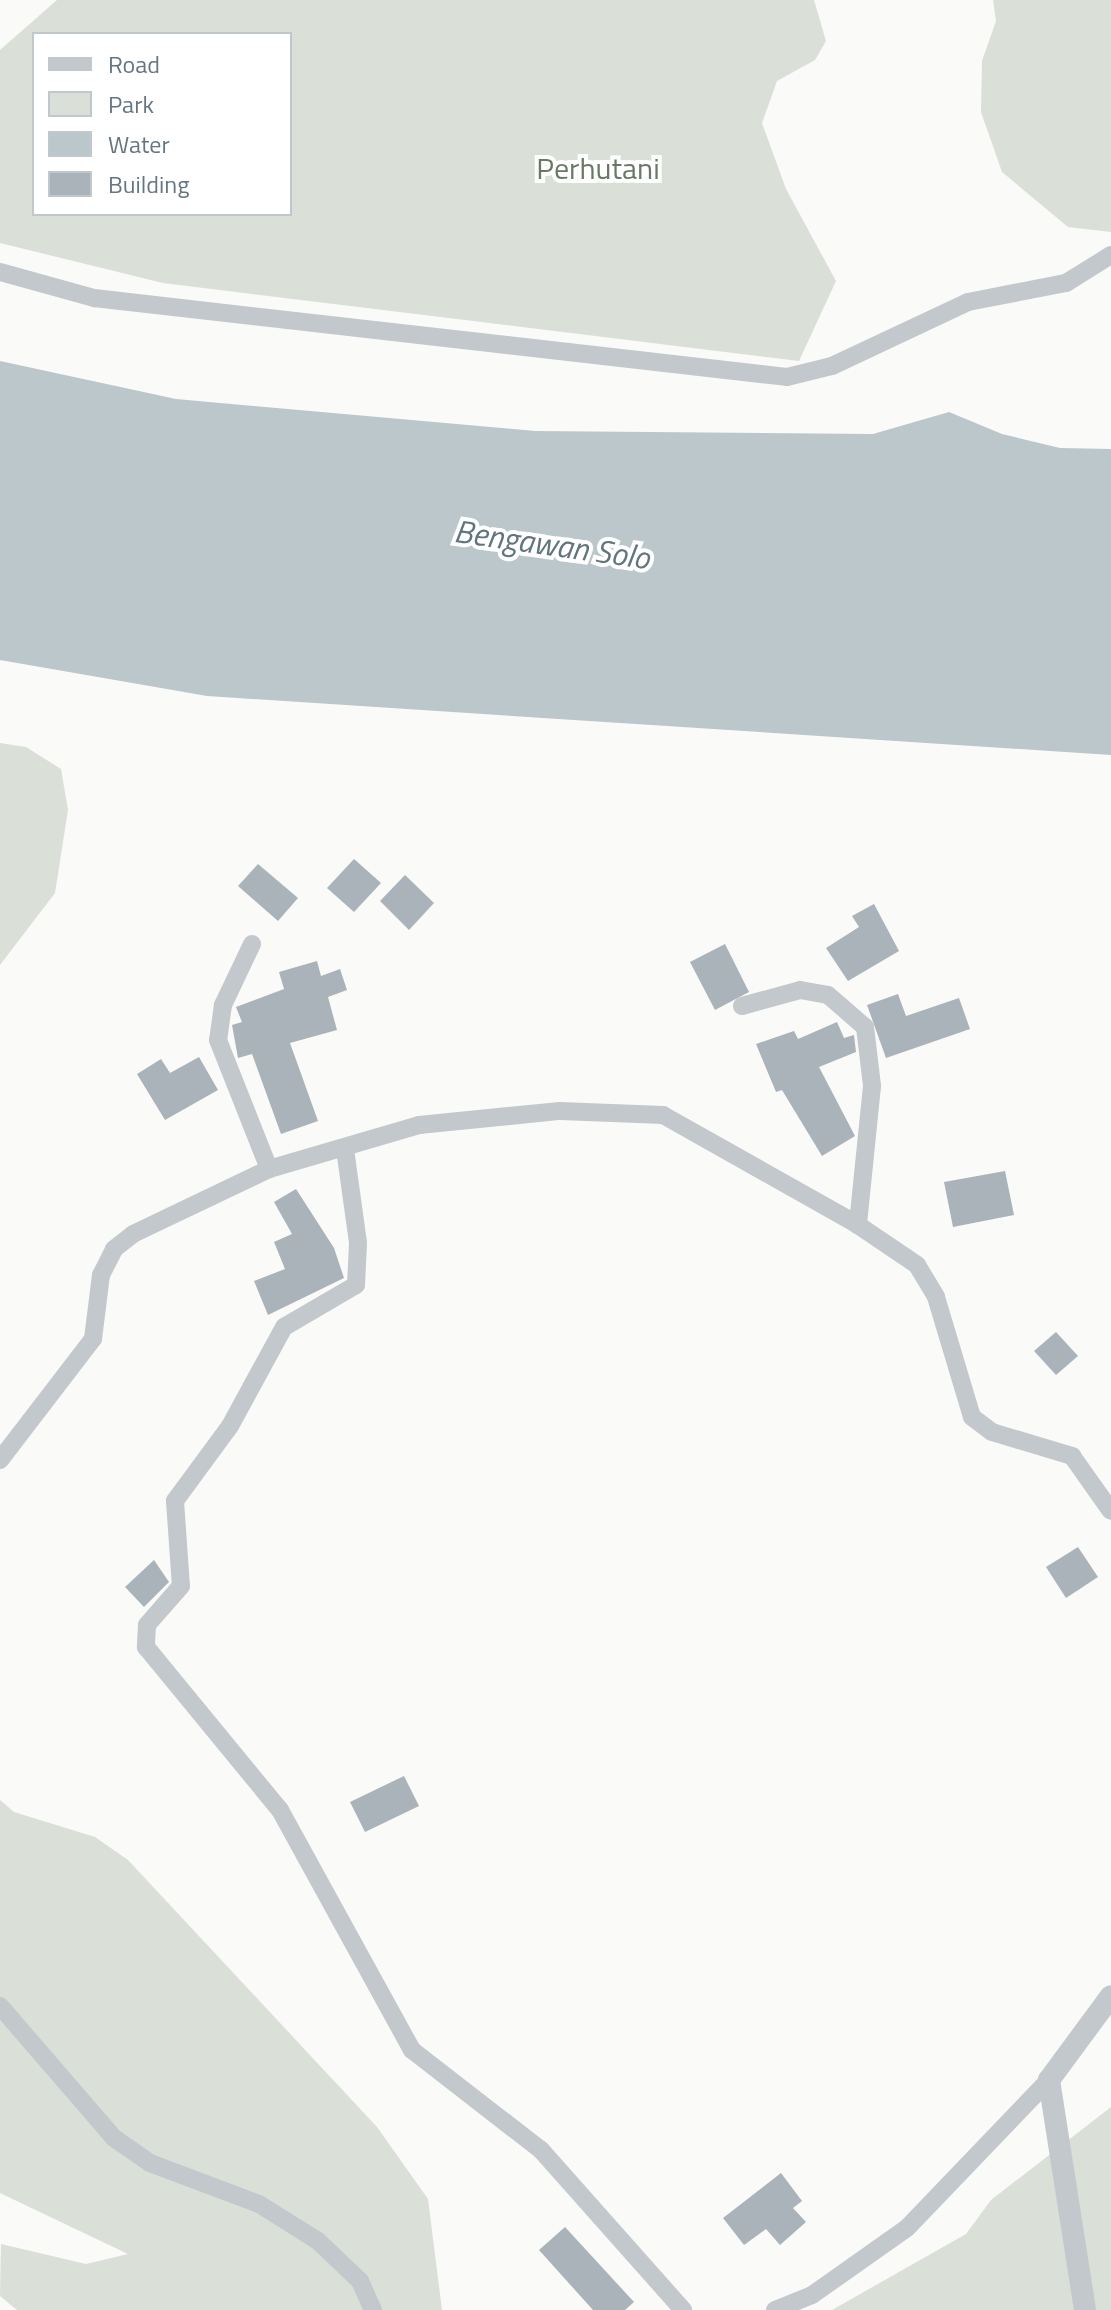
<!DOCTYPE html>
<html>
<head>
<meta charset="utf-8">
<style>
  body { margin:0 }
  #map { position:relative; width:1111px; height:2310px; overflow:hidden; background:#fafaf8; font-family:"Titillium Web",sans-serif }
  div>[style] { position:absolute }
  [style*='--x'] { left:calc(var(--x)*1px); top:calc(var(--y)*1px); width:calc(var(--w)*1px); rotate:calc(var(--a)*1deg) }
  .green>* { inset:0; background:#dadfd7 }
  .water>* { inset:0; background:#bbc7cb }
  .building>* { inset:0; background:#aab3b9 }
  .minor>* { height:18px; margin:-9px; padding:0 9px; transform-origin:9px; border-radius:9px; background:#c3c8cc }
  .tertiary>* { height:22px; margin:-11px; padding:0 11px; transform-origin:11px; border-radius:11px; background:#c3c8cc }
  span { translate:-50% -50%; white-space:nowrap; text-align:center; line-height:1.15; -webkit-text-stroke:8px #fff; paint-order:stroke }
  .park-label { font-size:30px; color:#687a64 }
  .water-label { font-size:32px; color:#60757c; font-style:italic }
  .legend { position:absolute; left:32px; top:32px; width:260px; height:184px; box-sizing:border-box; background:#fff; border:2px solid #c1c8cd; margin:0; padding:10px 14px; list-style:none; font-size:24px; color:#657683 }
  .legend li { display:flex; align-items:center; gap:16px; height:40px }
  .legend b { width:40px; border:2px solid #c1c8cd }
</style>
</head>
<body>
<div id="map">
  <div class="green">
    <div style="clip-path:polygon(evenodd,57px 0,814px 0,826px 41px,815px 60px,777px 81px,762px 123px,786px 189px,836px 281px,799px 361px,163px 283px,0 243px,0 50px,57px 0,34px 34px,290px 34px,290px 214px,34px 214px,34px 34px)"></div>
    <div style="clip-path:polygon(993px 0,1111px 0,1111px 232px,1068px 227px,1002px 172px,981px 112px,982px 61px,996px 21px)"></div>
    <div style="clip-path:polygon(0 743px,26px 747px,61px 769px,68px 810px,55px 893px,0 965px)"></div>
    <div style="clip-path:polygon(0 1800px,14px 1812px,95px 1837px,128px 1860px,377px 2127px,428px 2199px,442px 2310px,17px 2310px,0 2296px,1px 2244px,86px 2264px,128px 2254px,0 2193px)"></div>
    <div style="clip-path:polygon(1111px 2107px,1111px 2310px,832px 2310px,966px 2234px,991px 2200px)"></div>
  </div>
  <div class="water">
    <div style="clip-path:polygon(0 361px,176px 399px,535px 431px,873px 434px,949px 412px,1002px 434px,1060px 448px,1111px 449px,1111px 755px,207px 696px,0 660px)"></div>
  </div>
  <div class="building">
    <div style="clip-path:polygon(354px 859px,381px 883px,354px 912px,327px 888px)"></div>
    <div style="clip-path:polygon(258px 864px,298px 898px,278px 921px,238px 886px)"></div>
    <div style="clip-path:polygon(405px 875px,434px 903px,409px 930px,380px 901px)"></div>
    <div style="clip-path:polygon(874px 904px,899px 951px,848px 981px,826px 948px,859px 927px,852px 916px)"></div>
    <div style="clip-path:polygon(725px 944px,749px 992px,715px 1010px,690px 962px)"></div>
    <div style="clip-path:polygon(317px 961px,321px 976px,340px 969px,347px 990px,328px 997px,337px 1030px,290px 1043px,318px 1121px,281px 1134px,252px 1054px,238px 1058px,232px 1025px,242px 1022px,236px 1007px,284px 989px,279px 972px)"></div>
    <div style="clip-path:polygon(898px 994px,906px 1016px,959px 998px,970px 1029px,886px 1058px,867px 1005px)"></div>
    <div style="clip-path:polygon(837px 1022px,844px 1038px,854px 1035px,856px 1052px,819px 1067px,855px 1136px,822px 1156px,782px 1090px,776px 1092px,756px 1044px,794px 1031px,798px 1039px)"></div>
    <div style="clip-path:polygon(199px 1057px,218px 1090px,165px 1120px,137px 1074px,161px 1059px,170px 1073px)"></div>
    <div style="clip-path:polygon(1005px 1171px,1014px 1215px,953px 1227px,944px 1182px)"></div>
    <div style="clip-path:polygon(296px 1189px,334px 1248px,344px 1278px,268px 1315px,254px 1281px,285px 1269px,274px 1242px,292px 1234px,274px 1202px)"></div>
    <div style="clip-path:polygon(1056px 1332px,1078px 1356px,1056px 1375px,1034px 1351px)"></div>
    <div style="clip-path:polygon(1078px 1547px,1098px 1577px,1066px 1598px,1046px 1567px)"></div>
    <div style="clip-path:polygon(154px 1560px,169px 1582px,144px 1607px,125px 1587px)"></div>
    <div style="clip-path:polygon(404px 1776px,419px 1806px,365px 1832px,350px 1802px)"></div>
    <div style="clip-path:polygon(781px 2173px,802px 2201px,793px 2208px,806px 2222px,780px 2245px,766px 2229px,744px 2245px,723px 2218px)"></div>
    <div style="clip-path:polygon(565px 2227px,634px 2302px,625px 2310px,593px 2310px,539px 2250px)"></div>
  </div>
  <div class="minor">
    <div style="--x:0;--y:272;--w:98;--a:15.5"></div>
    <div style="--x:94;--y:298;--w:697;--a:6.5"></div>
    <div style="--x:787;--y:377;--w:46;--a:-13.7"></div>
    <div style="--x:832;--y:366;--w:150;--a:-25.2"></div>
    <div style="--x:968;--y:302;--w:100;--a:-11"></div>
    <div style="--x:1066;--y:283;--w:53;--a:-31.9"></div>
    <div style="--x:252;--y:944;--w:68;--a:115.4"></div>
    <div style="--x:223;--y:1005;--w:35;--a:98"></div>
    <div style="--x:218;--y:1040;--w:139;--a:68.4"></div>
    <div style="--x:742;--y:1006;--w:60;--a:-15.4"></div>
    <div style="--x:800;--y:990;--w:28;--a:10"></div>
    <div style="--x:828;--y:995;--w:49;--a:40.9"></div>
    <div style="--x:865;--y:1027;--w:59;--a:83.2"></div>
    <div style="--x:872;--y:1086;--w:140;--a:95.8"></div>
    <div style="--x:345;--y:1149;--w:95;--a:82.1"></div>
    <div style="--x:358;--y:1243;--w:42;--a:92.7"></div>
    <div style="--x:356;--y:1285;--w:83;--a:149.7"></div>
    <div style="--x:284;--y:1327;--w:113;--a:118.6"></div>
    <div style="--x:230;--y:1426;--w:93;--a:126.3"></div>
    <div style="--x:175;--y:1501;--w:85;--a:86"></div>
    <div style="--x:181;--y:1586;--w:52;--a:131.1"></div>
    <div style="--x:147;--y:1625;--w:22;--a:93"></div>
    <div style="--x:146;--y:1647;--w:211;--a:50.6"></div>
    <div style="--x:280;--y:1810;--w:274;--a:61.2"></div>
    <div style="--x:412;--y:2050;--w:163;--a:37.8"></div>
    <div style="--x:541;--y:2150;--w:214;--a:48.4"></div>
    <div style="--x:0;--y:1460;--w:153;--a:-52.5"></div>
    <div style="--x:93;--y:1339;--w:64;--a:-82.9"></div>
    <div style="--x:101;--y:1275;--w:29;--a:-63"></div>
    <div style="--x:114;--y:1249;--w:24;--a:-38"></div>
    <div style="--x:133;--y:1234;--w:151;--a:-25.5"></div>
    <div style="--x:269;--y:1169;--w:156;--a:-16.3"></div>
    <div style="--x:419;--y:1125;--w:142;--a:-5.7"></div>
    <div style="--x:560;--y:1111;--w:103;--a:2.2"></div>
    <div style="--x:663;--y:1115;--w:224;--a:29.4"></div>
    <div style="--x:858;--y:1225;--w:71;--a:34.1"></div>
    <div style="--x:917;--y:1265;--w:37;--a:59"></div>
    <div style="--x:936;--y:1297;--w:125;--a:73.3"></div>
    <div style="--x:972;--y:1417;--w:25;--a:37"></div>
    <div style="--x:992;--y:1432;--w:84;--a:16.7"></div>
    <div style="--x:1072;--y:1456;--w:67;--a:54.7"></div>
    <div style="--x:0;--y:2006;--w:174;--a:49.2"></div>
    <div style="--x:114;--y:2138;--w:44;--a:34.8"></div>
    <div style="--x:150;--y:2163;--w:116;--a:20.6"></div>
    <div style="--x:259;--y:2204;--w:70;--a:32.1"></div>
    <div style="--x:318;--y:2241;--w:58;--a:43.6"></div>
    <div style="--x:360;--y:2281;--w:32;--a:66"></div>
    <div style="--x:775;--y:2310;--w:40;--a:-22"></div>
    <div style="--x:812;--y:2295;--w:116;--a:-35.2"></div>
    <div style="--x:907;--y:2228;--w:205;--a:-46.2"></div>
  </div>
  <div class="tertiary">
    <div style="--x:1085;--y:2310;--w:233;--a:-98.9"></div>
    <div style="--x:1049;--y:2080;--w:104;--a:-53.6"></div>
  </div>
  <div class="park-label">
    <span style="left:598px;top:168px">Perhutani</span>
  </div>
  <div class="water-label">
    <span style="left:552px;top:544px;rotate:8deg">Bengawan Solo</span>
  </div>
  <ul class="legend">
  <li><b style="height:10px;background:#c3c8cc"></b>Road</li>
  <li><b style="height:22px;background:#dadfd7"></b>Park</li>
  <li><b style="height:22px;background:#bbc7cb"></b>Water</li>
  <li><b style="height:22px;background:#aab3b9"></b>Building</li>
  </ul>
</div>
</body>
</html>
